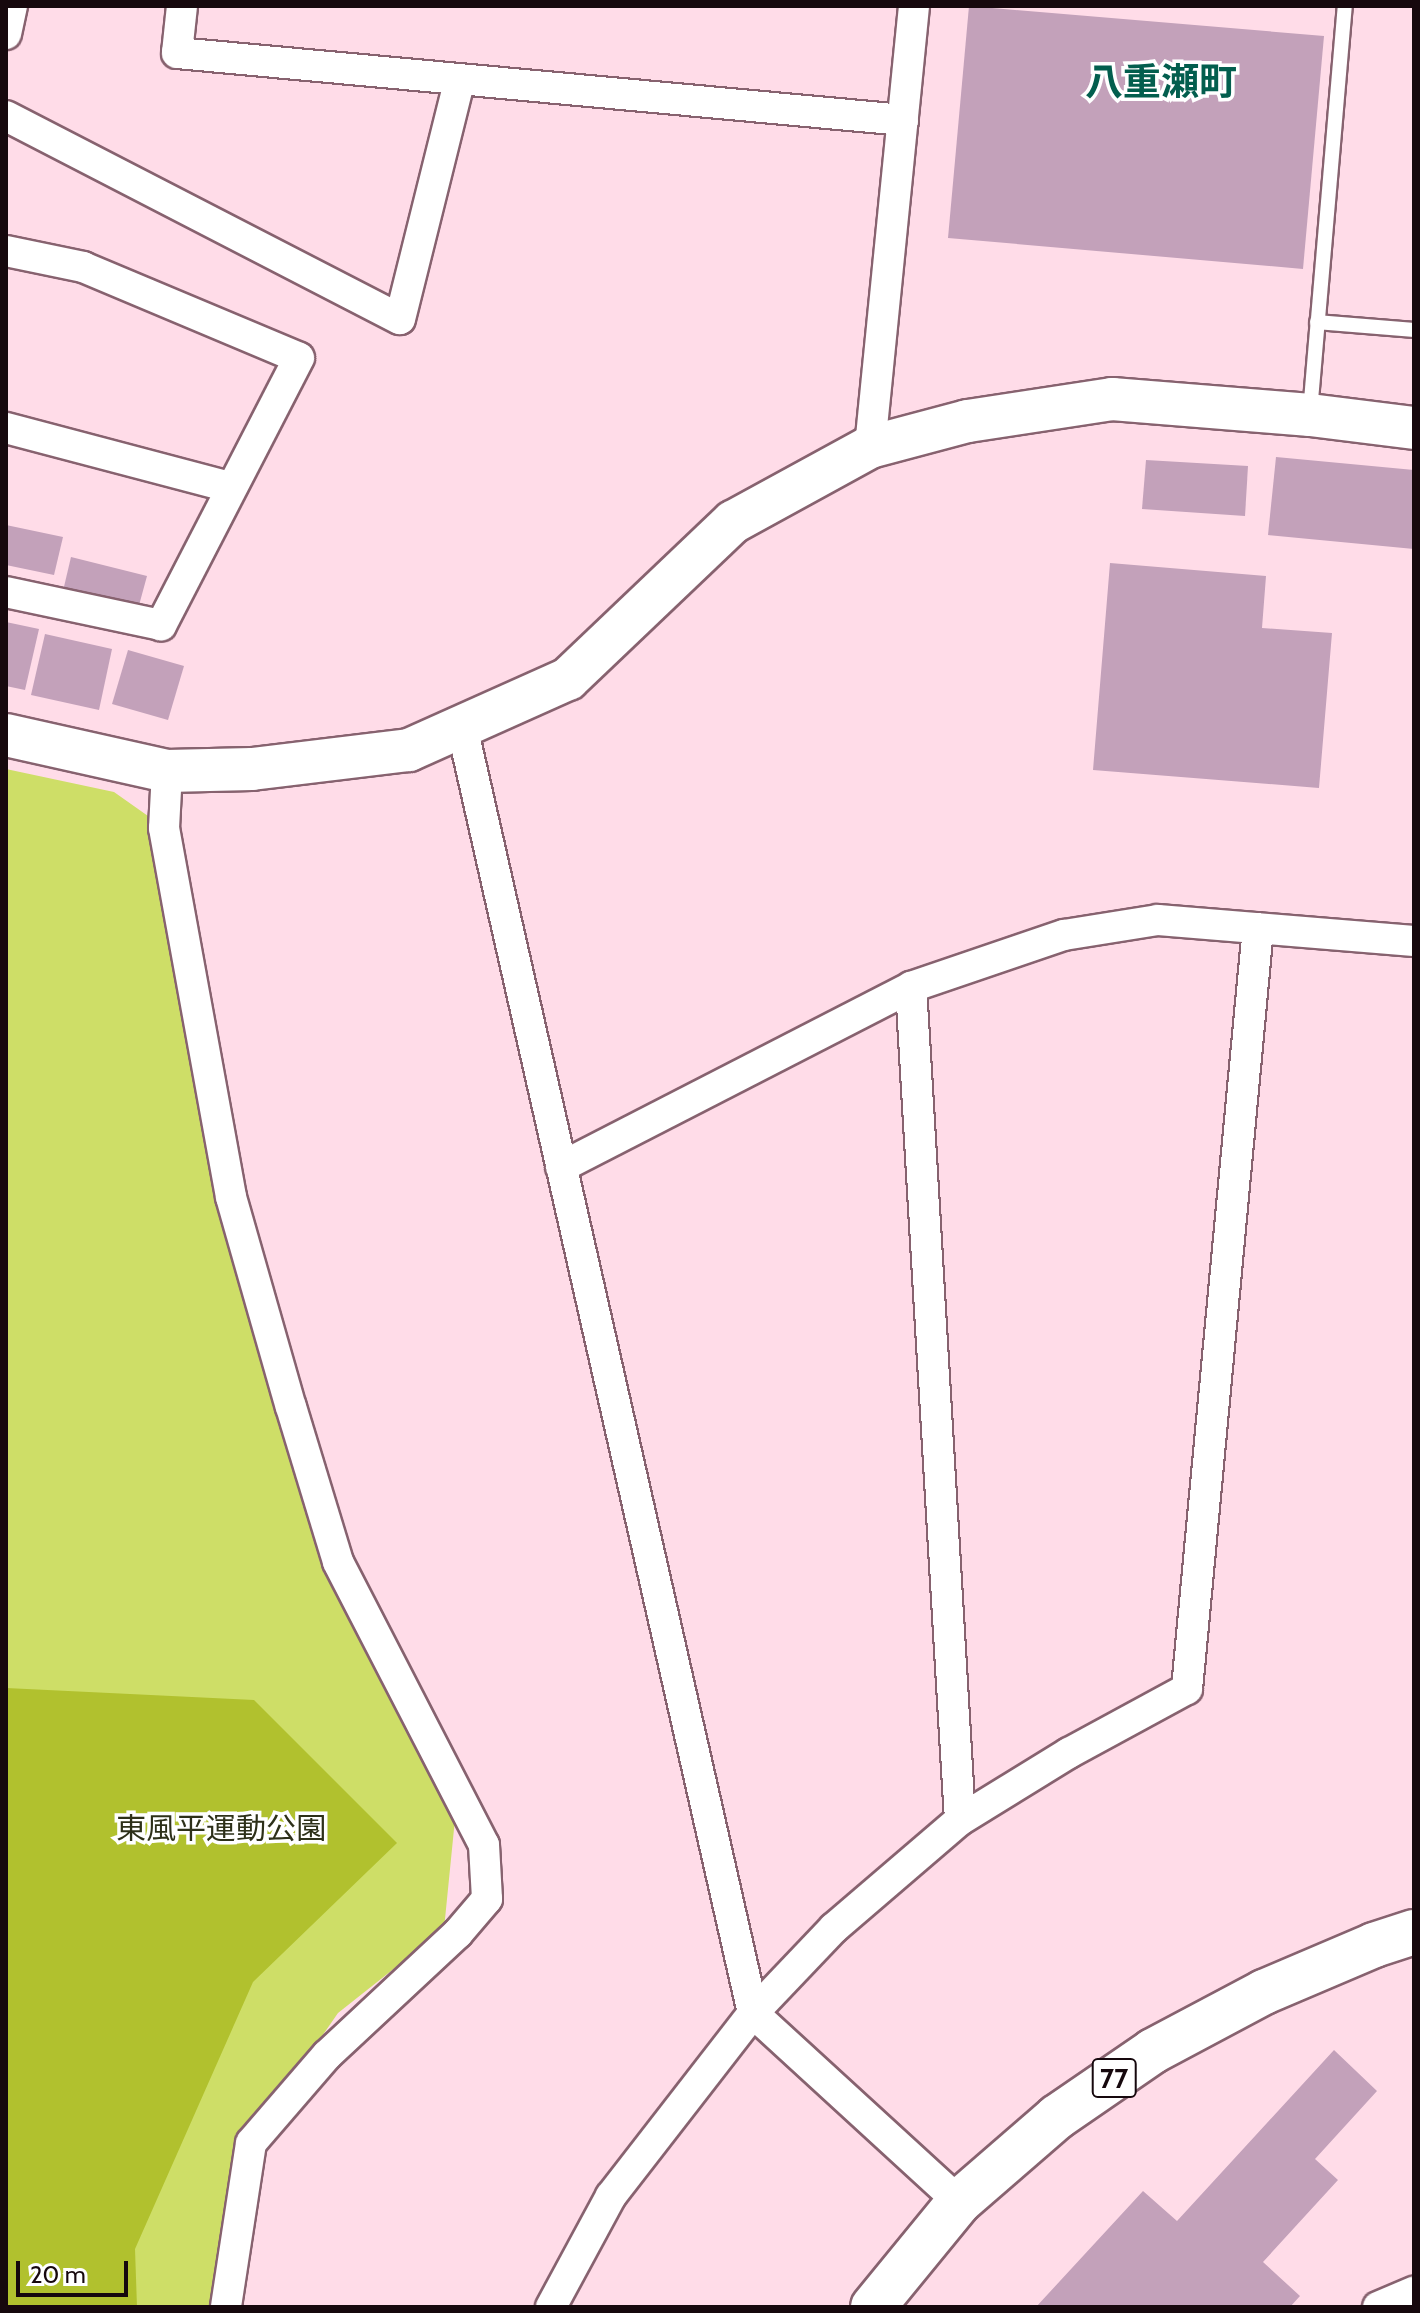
<!DOCTYPE html>
<html>
<head>
<meta charset="utf-8">
<style>
  body { margin:0 }
  #map { position:relative; width:1420px; height:2313px; overflow:hidden; background:#ffdce8; font-family:Cabin,"Noto Sans JP",sans-serif }
  div>[style] { position:absolute }
  [style*='--x'] { left:calc(var(--x)*1px); top:calc(var(--y)*1px); width:calc(var(--w)*1px); rotate:calc(var(--a)*1deg) }
  .green>* { inset:0; background:#cede67 }
  .forest>* { inset:0; background:#b1c12e }
  .building>* { inset:0; background:#c3a1ba }
  .roads { filter:drop-shadow(2px 0 #87626f) drop-shadow(-2px 0 #87626f) drop-shadow(0 2px #87626f) drop-shadow(0 -2px #87626f) }
  .lane>* { height:14px; margin:-7px; padding:0 7px; transform-origin:7px; border-radius:7px; background:#fff }
  .street>* { height:30px; margin:-15px; padding:0 15px; transform-origin:15px; border-radius:15px; background:#fff }
  .secondary>* { height:42px; margin:-21px; padding:0 21px; transform-origin:21px; border-radius:21px; background:#fff }
  .primary>* { height:44px; margin:-22px; padding:0 22px; transform-origin:22px; border-radius:22px; background:#fff }
  span { translate:-50% -50%; white-space:nowrap; text-align:center; line-height:1.15; -webkit-text-stroke:7px #fff; paint-order:stroke }
  .shield-label span { padding:2px 6px; background:#fff; border:2px solid; border-radius:6px; -webkit-text-stroke-width:0 }
  .shield-label { font-size:28px; color:#16080d; font-weight:700 }
  .park-label { font-size:30px; color:#2d3019 }
  .district-label { font-size:38px; color:#035e4e; font-weight:700 }
  .frame { position:absolute; inset:0; border:8px solid #16080d; pointer-events:none }
  .scale { position:absolute; left:16px; top:2261px; width:112px; height:36px; box-sizing:border-box; border:4px solid #16080d; border-top:0; padding-left:10px; font-size:24px; line-height:28px; white-space:nowrap; color:#16080d; -webkit-text-stroke:6px #fff; paint-order:stroke }
</style>
</head>
<body>
<div id="map">
  <div class="green">
    <div style="clip-path:polygon(6px 769px,114px 792px,165px 828px,246px 1310px,338px 1562px,455px 1819px,444px 1929px,338px 2013px,239px 2156px,226px 2307px,6px 2307px)"></div>
  </div>
  <div class="forest">
    <div style="clip-path:polygon(6px 1688px,254px 1700px,397px 1843px,253px 1982px,135px 2249px,137px 2307px,6px 2307px)"></div>
  </div>
  <div class="building">
    <div style="clip-path:polygon(969px 6px,1324px 36px,1303px 269px,948px 238px)"></div>
    <div style="clip-path:polygon(1276px 457px,1414px 470px,1414px 549px,1268px 535px)"></div>
    <div style="clip-path:polygon(1146px 460px,1248px 466px,1245px 516px,1142px 509px)"></div>
    <div style="clip-path:polygon(6px 525px,63px 537px,54px 575px,6px 565px)"></div>
    <div style="clip-path:polygon(71px 557px,147px 576px,138px 609px,63px 591px)"></div>
    <div style="clip-path:polygon(1110px 563px,1266px 576px,1262px 628px,1332px 633px,1319px 788px,1093px 770px)"></div>
    <div style="clip-path:polygon(6px 622px,39px 629px,25px 690px,6px 686px)"></div>
    <div style="clip-path:polygon(45px 634px,112px 649px,99px 710px,31px 695px)"></div>
    <div style="clip-path:polygon(128px 650px,184px 666px,168px 720px,112px 704px)"></div>
    <div style="clip-path:polygon(1334px 2050px,1377px 2091px,1315px 2159px,1338px 2180px,1263px 2262px,1300px 2296px,1290px 2307px,1036px 2307px,1143px 2191px,1177px 2221px)"></div>
  </div>
  <div class="roads">
    <div class="lane">
      <div style="--x:1317;--y:322;--w:97;--a:4.7"></div>
      <div style="--x:1310;--y:412;--w:408;--a:-85.1"></div>
    </div>
    <div class="street">
      <div style="--x:182;--y:6;--w:47;--a:96.1"></div>
      <div style="--x:177;--y:53;--w:729;--a:5.27"></div>
      <div style="--x:6;--y:34;--w:29;--a:-78"></div>
      <div style="--x:6;--y:116;--w:443;--a:27.3"></div>
      <div style="--x:400;--y:319;--w:247;--a:-76"></div>
      <div style="--x:6;--y:251;--w:79;--a:11.7"></div>
      <div style="--x:83;--y:267;--w:234;--a:22.8"></div>
      <div style="--x:299;--y:358;--w:301;--a:117.3"></div>
      <div style="--x:161;--y:625;--w:158;--a:-168"></div>
      <div style="--x:6;--y:428;--w:231;--a:14.8"></div>
      <div style="--x:870;--y:447;--w:443;--a:-84.3"></div>
      <div style="--x:462;--y:727;--w:1319;--a:77.25"></div>
      <div style="--x:753;--y:2013;--w:280;--a:42.5"></div>
      <div style="--x:167;--y:771;--w:57;--a:93"></div>
      <div style="--x:164;--y:828;--w:375;--a:79.7"></div>
      <div style="--x:231;--y:1197;--w:218;--a:74.1"></div>
      <div style="--x:291;--y:1407;--w:162;--a:73.1"></div>
      <div style="--x:338;--y:1562;--w:318;--a:62.7"></div>
      <div style="--x:484;--y:1845;--w:54;--a:86.8"></div>
      <div style="--x:487;--y:1899;--w:45;--a:130.5"></div>
      <div style="--x:458;--y:1933;--w:179;--a:137"></div>
      <div style="--x:327;--y:2055;--w:116;--a:130.8"></div>
      <div style="--x:251;--y:2143;--w:166;--a:98.7"></div>
      <div style="--x:911;--y:987;--w:834;--a:86.63"></div>
      <div style="--x:561;--y:1167;--w:394;--a:-27.2"></div>
      <div style="--x:911;--y:987;--w:162;--a:-18.8"></div>
      <div style="--x:1064;--y:935;--w:95;--a:-9.1"></div>
      <div style="--x:1158;--y:920;--w:257;--a:4.7"></div>
      <div style="--x:551;--y:2307;--w:126;--a:-61.6"></div>
      <div style="--x:611;--y:2196;--w:232;--a:-52.2"></div>
      <div style="--x:753;--y:2013;--w:117;--a:-46.4"></div>
      <div style="--x:834;--y:1928;--w:166;--a:-40.6"></div>
      <div style="--x:960;--y:1820;--w:128;--a:-31.6"></div>
      <div style="--x:1069;--y:1753;--w:134;--a:-28.5"></div>
      <div style="--x:1187;--y:1689;--w:764;--a:-84.67"></div>
      <div style="--x:1378;--y:2307;--w:39;--a:-23"></div>
    </div>
    <div class="secondary">
      <div style="--x:6;--y:735;--w:165;--a:12.6"></div>
      <div style="--x:167;--y:771;--w:85;--a:-1.3"></div>
      <div style="--x:252;--y:769;--w:158;--a:-6.9"></div>
      <div style="--x:409;--y:750;--w:174;--a:-24.1"></div>
      <div style="--x:568;--y:679;--w:228;--a:-43.6"></div>
      <div style="--x:733;--y:522;--w:156;--a:-28.7"></div>
      <div style="--x:870;--y:447;--w:101;--a:-14.9"></div>
      <div style="--x:968;--y:421;--w:146;--a:-8.7"></div>
      <div style="--x:1112;--y:399;--w:199;--a:4.6"></div>
      <div style="--x:1310;--y:415;--w:105;--a:7.1"></div>
    </div>
    <div class="primary">
      <div style="--x:873;--y:2307;--w:136;--a:-50.7"></div>
      <div style="--x:959;--y:2202;--w:130;--a:-40.9"></div>
      <div style="--x:1057;--y:2117;--w:116;--a:-34.5"></div>
      <div style="--x:1153;--y:2051;--w:126;--a:-28"></div>
      <div style="--x:1264;--y:1992;--w:120;--a:-23.1"></div>
      <div style="--x:1374;--y:1945;--w:42;--a:-18"></div>
    </div>
  </div>
  <div class="shield-label">
    <span style="left:1114px;top:2078px">77</span>
  </div>
  <div class="park-label">
    <span style="left:221px;top:1829px">東風平運動公園</span>
  </div>
  <div class="district-label">
    <span style="left:1161px;top:82px">八重瀬町</span>
  </div>
  <div class="frame"></div>
  <div class="scale">20 m</div>
</div>
</body>
</html>
